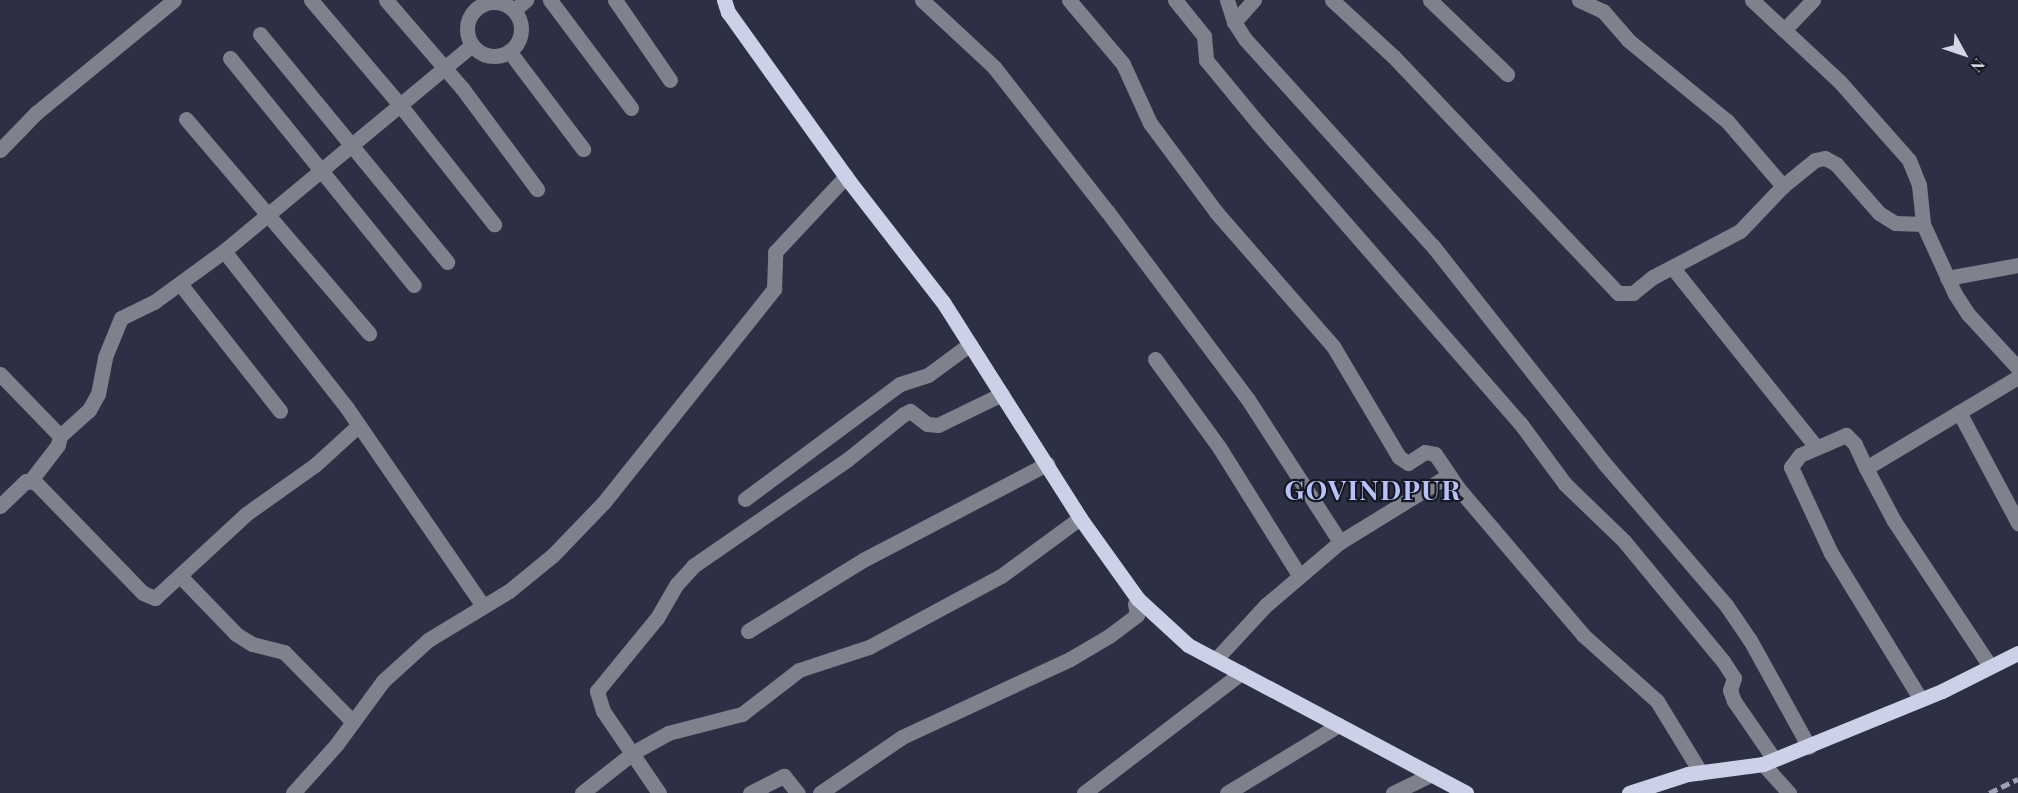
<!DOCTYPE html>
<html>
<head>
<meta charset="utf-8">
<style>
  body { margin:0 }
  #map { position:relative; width:2018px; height:793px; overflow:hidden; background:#2d3044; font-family:"Playfair Display",serif }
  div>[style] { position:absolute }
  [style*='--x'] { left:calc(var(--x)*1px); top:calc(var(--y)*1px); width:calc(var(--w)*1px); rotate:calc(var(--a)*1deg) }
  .minor>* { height:15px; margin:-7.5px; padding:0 7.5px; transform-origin:7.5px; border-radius:7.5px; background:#7f818c }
  .minor>.ring { margin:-7.5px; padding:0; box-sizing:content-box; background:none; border:15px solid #7f818c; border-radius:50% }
  .major>* { height:15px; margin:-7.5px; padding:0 7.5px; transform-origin:7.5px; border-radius:7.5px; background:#ccd1e7 }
  .rail>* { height:4.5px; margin-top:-2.25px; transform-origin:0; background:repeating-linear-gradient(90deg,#9ea1b0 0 9px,transparent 0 13.5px) }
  span { translate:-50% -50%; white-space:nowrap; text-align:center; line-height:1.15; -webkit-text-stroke:4.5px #171922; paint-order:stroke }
  .district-label { font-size:27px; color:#b8c2fa; font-weight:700; letter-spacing:1.5px }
  .north { position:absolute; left:1934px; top:24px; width:60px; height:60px; -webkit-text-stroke:4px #171922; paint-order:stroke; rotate:130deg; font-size:16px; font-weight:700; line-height:24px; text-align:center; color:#d2d5e2 }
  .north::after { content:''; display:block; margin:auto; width:21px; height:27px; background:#d2d5e2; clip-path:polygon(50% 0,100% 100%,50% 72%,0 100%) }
</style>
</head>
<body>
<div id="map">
  <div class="minor">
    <div style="--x:311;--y:0;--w:138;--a:49.7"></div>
    <div style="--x:400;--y:105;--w:152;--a:51.7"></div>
    <div style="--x:386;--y:0;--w:116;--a:49.2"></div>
    <div style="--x:462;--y:88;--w:126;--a:53.4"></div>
    <div style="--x:550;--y:0;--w:135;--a:53.1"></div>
    <div style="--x:615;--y:0;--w:97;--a:55.5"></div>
    <div style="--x:922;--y:0;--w:98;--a:42.9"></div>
    <div style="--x:994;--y:67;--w:183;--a:51.9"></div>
    <div style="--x:1107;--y:211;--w:234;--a:53.2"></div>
    <div style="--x:1247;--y:398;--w:171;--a:57.1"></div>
    <div style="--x:1069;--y:0;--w:84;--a:49.8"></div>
    <div style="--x:1123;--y:64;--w:65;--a:65.4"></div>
    <div style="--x:1150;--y:123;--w:111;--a:53.4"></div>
    <div style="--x:1216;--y:212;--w:178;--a:48.9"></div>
    <div style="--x:1333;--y:346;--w:129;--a:59.3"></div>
    <div style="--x:1399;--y:457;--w:11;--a:34"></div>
    <div style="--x:1408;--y:463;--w:20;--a:-33"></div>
    <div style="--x:1425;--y:452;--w:10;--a:11"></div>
    <div style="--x:1435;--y:454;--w:41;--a:55.9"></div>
    <div style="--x:1458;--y:488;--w:193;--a:49.6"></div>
    <div style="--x:1583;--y:635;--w:99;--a:41.7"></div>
    <div style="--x:1657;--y:701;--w:84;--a:58.6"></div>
    <div style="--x:1175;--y:0;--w:46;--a:51.1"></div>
    <div style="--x:1204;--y:36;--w:24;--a:85"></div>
    <div style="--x:1206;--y:60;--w:82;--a:50.5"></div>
    <div style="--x:1258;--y:123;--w:398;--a:48.9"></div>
    <div style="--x:1520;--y:423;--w:76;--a:53.6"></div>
    <div style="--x:1565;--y:484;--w:82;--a:44"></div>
    <div style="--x:1624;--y:541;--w:156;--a:50.5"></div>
    <div style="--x:1723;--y:661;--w:20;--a:57"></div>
    <div style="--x:1734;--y:678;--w:13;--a:108"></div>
    <div style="--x:1730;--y:690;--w:12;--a:70"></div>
    <div style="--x:1734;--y:701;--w:70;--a:55.4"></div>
    <div style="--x:1227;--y:0;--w:23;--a:72"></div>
    <div style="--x:1234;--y:22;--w:20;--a:57"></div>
    <div style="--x:1245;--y:39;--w:278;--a:47.8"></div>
    <div style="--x:1432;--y:245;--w:278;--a:51.7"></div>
    <div style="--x:1604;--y:463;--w:187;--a:49.3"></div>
    <div style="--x:1726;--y:605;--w:42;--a:55.6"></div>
    <div style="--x:1750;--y:640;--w:122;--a:61.1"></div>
    <div style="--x:1332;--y:0;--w:83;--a:42.6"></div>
    <div style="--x:1393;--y:56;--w:327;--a:46.5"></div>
    <div style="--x:1618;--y:293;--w:15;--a:0"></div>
    <div style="--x:1633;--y:293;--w:26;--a:-39"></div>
    <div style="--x:1653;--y:277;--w:98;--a:-27.9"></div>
    <div style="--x:1740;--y:231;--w:62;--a:-46.3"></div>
    <div style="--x:1783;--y:186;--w:41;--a:-39.1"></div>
    <div style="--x:1815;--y:160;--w:10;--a:-11"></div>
    <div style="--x:1825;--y:158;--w:13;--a:29"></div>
    <div style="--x:1836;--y:164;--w:65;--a:48.7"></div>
    <div style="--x:1879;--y:213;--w:19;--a:32"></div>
    <div style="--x:1895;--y:223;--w:28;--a:2"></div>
    <div style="--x:1430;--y:0;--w:107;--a:43.9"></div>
    <div style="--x:1579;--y:0;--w:26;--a:25"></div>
    <div style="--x:1603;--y:11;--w:38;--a:49"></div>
    <div style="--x:1628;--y:40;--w:128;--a:39.3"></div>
    <div style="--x:1727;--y:121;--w:86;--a:49.3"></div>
    <div style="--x:1752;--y:0;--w:120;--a:43"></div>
    <div style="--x:1840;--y:82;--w:104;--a:48.5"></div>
    <div style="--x:1909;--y:160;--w:27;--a:68"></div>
    <div style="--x:1919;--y:185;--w:39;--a:84"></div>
    <div style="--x:1923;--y:224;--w:77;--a:65.4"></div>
    <div style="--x:1955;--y:294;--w:24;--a:57"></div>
    <div style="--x:1968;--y:314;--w:74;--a:47.2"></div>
    <div class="ring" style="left:467px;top:2px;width:39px;height:39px"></div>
    <div style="--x:514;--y:10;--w:16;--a:-40"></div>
    <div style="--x:1234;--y:22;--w:30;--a:-48"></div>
    <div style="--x:1784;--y:30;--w:42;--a:-46"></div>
    <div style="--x:260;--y:34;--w:295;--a:50.6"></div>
    <div style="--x:509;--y:51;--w:123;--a:52.9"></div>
    <div style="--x:230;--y:58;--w:292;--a:51"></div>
    <div style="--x:186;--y:119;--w:282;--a:49.5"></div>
    <div style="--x:0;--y:150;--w:52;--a:-45.8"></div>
    <div style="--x:36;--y:113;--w:178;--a:-39.3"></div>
    <div style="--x:224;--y:251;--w:199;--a:51.9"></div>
    <div style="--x:347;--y:408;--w:240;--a:55.5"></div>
    <div style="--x:1672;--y:267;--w:231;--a:51.3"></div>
    <div style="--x:1947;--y:278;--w:72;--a:-10.4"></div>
    <div style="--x:181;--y:285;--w:160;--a:51.8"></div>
    <div style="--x:1155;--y:359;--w:109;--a:54"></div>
    <div style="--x:1219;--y:447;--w:151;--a:58"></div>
    <div style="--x:0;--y:374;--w:86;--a:45.9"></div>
    <div style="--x:60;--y:436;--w:9;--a:103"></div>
    <div style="--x:58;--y:445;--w:44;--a:127.6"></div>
    <div style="--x:1959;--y:412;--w:126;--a:62"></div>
    <div style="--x:60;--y:436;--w:39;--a:-42"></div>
    <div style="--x:89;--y:410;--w:18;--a:-61"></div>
    <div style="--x:98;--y:394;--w:38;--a:-79"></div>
    <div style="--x:105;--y:357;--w:42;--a:-67.7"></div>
    <div style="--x:121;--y:318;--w:37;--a:-26"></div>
    <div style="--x:154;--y:302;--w:87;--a:-36.1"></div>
    <div style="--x:224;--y:251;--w:322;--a:-39.7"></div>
    <div style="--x:1866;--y:468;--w:26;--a:-115"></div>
    <div style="--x:1855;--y:444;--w:13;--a:-135"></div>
    <div style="--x:1846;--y:435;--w:50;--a:156.5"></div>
    <div style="--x:1800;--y:455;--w:15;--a:127"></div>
    <div style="--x:1791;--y:467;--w:95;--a:65.1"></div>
    <div style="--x:1831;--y:553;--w:172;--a:58.5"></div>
    <div style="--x:745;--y:499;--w:193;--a:-36.6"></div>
    <div style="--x:900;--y:384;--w:29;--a:-18"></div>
    <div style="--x:928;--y:375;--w:52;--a:-36.4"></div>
    <div style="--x:0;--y:506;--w:36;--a:-44"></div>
    <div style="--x:26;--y:481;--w:10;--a:11"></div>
    <div style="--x:36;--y:483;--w:153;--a:45.8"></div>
    <div style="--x:143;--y:593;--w:13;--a:23"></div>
    <div style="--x:155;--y:598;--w:124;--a:-42.7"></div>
    <div style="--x:246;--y:514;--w:85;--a:-35.4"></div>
    <div style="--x:315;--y:465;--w:59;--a:-42.3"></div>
    <div style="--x:181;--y:577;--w:79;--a:46"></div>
    <div style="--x:236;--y:634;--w:19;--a:32"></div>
    <div style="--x:252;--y:644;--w:33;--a:14"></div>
    <div style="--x:284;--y:652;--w:98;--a:45.4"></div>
    <div style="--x:748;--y:631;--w:135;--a:-31.7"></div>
    <div style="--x:863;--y:560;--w:208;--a:-27.6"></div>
    <div style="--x:1216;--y:659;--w:74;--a:-47.2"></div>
    <div style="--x:1266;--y:605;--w:97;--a:-40.4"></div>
    <div style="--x:1340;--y:542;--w:128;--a:-31.6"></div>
    <div style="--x:1990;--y:666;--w:174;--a:-123.5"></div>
    <div style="--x:1894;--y:521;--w:60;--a:-117.8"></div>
    <div style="--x:1866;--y:468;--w:177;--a:-30.9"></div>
    <div style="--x:1763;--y:764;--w:39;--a:48"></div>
    <div style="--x:293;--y:793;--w:64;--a:-48.1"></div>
    <div style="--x:336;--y:745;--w:79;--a:-53.7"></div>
    <div style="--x:383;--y:681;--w:61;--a:-42.3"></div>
    <div style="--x:428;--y:640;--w:95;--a:-31.2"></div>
    <div style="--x:509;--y:591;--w:57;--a:-39.3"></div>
    <div style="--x:553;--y:555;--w:74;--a:-46.1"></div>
    <div style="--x:604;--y:502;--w:273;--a:-51.4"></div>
    <div style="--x:774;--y:289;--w:37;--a:-88"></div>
    <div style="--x:775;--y:252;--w:104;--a:-46.9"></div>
    <div style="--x:582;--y:793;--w:66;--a:-38.3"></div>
    <div style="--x:634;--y:752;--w:39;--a:-29"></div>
    <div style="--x:668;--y:733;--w:76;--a:-14.4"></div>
    <div style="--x:742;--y:714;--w:72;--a:-37.7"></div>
    <div style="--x:799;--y:670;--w:74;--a:-18.2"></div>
    <div style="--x:869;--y:647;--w:150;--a:-28.3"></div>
    <div style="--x:1001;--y:576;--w:98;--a:-36.3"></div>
    <div style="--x:659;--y:793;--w:99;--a:-124.3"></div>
    <div style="--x:603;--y:711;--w:21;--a:-107"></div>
    <div style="--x:597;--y:691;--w:94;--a:-50.6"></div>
    <div style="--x:657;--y:618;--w:39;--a:-60"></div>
    <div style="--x:677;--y:584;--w:24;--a:-48"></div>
    <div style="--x:693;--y:566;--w:188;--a:-34.6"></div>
    <div style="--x:848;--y:459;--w:72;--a:-38.8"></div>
    <div style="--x:904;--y:414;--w:7;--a:-27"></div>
    <div style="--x:910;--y:411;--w:21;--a:37"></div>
    <div style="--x:927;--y:424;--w:11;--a:5"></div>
    <div style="--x:938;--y:425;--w:71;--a:-25.8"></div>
    <div style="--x:750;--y:793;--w:38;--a:-27"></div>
    <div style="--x:784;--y:776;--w:22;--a:51"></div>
    <div style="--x:820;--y:793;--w:99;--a:-34.3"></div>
    <div style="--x:902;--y:737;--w:185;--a:-24.9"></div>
    <div style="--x:1070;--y:659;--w:45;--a:-30.5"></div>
    <div style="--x:1109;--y:636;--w:35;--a:-37"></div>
    <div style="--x:1137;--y:615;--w:11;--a:-100"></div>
    <div style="--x:1135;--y:604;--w:6;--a:-59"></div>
    <div style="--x:1084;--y:793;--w:198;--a:-37.4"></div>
    <div style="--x:1227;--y:793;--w:131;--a:-31.3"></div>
    <div style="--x:1393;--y:793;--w:43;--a:-26"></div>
  </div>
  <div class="major">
    <div style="--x:724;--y:0;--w:13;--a:72"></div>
    <div style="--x:728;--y:12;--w:208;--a:54.4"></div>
    <div style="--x:849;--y:181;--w:153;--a:52.2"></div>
    <div style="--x:943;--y:302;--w:256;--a:57.6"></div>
    <div style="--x:1080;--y:518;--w:100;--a:54.4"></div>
    <div style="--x:1138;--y:599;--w:68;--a:42.6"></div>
    <div style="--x:1188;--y:645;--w:315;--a:28"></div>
    <div style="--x:1629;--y:793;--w:62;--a:-17.9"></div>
    <div style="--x:1688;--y:774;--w:76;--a:-7.6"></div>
    <div style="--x:1763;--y:764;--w:193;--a:-22.2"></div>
    <div style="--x:1942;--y:691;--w:85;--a:-26.6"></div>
  </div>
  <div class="rail">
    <div style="--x:1989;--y:793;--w:32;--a:-26"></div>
  </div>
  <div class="district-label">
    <span style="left:1373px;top:490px">GOVINDPUR</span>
  </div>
  <div class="north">N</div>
</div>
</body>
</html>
